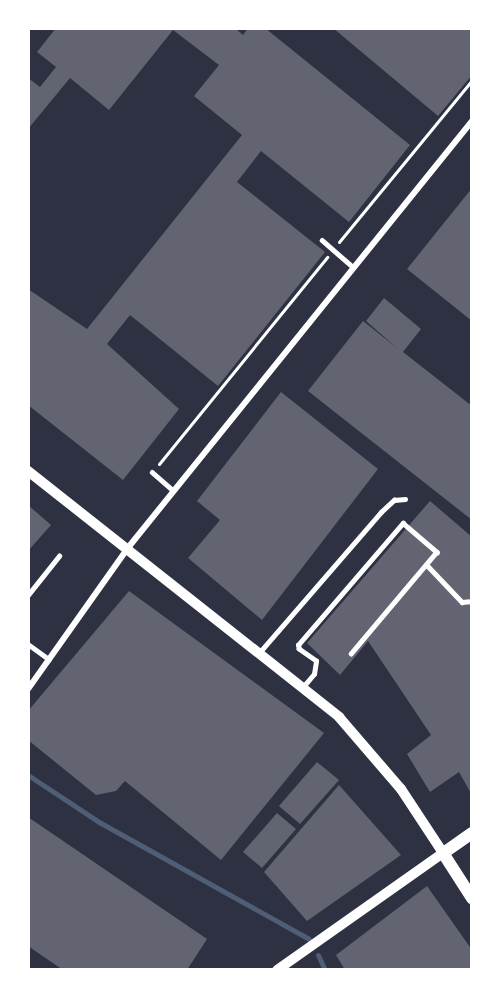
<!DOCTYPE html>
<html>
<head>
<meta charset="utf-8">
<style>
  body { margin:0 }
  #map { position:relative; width:500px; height:998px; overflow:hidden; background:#2d3142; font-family:Lato,sans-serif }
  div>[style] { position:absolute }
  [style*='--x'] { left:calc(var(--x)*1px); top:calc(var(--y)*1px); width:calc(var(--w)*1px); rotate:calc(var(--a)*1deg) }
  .stream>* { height:5px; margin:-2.5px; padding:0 2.5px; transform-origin:2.5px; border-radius:2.5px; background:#4f5d75 }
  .building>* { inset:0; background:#626471 }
  .path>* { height:3px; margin:-1.5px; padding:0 1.5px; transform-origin:1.5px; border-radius:1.5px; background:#fff }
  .service>* { height:4.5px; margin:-2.25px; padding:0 2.25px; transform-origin:2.25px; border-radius:2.25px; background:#fff }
  .minor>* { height:6px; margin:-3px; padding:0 3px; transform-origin:3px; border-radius:3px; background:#fff }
  .tertiary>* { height:10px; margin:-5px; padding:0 5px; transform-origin:5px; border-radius:5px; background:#fff }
  .secondary>* { height:12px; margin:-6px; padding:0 6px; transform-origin:6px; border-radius:6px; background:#fff }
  span { translate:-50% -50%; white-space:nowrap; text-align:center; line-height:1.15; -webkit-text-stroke:4.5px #fff; paint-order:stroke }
  .frame { position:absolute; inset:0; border:30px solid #fff; pointer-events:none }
</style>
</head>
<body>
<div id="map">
  <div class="stream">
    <div style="--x:28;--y:775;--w:85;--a:33.5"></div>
    <div style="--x:99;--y:822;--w:240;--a:29.1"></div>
    <div style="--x:318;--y:955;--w:17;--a:65"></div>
  </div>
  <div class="building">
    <div style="clip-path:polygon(56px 28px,235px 28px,243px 35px,248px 28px,265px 28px,410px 145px,349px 222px,261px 151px,237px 182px,325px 252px,218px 386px,130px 315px,107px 344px,179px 409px,123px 480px,28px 405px,28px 289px,87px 329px,242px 135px,194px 96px,219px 65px,173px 30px,109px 110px,70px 78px,28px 129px,28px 78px,40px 87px,56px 67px,37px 52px)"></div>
    <div style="clip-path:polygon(333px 28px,472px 28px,472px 75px,438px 116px)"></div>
    <div style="clip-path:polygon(472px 188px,472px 321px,407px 269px)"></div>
    <div style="clip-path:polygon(384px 298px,421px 329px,403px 352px,472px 406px,472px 520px,308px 391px,363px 321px,397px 348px,366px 321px)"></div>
    <div style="clip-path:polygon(281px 392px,378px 469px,262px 620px,188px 558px,220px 520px,197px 501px)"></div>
    <div style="clip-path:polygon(430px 501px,472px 537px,472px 795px,459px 772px,430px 792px,407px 754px,431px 735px,368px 641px,340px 675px,307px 643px)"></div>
    <div style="clip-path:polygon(28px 505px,51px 525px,28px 551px)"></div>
    <div style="clip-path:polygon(129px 591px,324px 733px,221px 860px,125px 781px,116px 791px,96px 795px,28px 740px,28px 711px)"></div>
    <div style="clip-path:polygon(317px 762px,339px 780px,300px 824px,279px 806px)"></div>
    <div style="clip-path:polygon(339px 785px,401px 855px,307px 921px,264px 872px)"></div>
    <div style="clip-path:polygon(277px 813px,296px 829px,262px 868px,243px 852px)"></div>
    <div style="clip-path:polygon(28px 817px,207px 939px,187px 970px,63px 970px,28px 946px)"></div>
    <div style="clip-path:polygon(427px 886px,472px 950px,472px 970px,345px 970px,336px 955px)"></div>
  </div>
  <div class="path">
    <div style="--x:339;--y:242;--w:210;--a:-50.6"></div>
    <div style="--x:159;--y:464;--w:267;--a:-50.9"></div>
  </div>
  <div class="service">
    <div style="--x:322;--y:240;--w:41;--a:41.1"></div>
    <div style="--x:152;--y:472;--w:28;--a:41"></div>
    <div style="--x:427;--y:565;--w:51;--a:46.6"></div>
    <div style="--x:462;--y:602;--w:10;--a:-6"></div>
    <div style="--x:28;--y:595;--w:50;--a:-51.5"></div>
    <div style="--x:28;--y:644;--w:26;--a:36"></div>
    <div style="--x:259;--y:653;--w:186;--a:-49.1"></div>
    <div style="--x:381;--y:512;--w:18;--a:-43"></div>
    <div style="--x:394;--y:500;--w:11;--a:-5"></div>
    <div style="--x:303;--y:687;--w:17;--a:-50"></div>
    <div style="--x:314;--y:674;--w:13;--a:-81"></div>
    <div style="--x:316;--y:661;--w:21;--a:-145"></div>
    <div style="--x:299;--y:649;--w:4;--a:-104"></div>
    <div style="--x:298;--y:645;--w:161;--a:-49.3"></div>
    <div style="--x:403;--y:523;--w:45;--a:40.5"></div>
    <div style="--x:437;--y:552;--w:133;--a:130.1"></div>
  </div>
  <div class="minor">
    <div style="--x:28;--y:689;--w:171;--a:-54.7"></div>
    <div style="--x:127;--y:549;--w:550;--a:-51.13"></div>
  </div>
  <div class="tertiary">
    <div style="--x:28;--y:471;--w:397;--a:38.3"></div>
    <div style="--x:339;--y:717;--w:95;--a:49.3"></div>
    <div style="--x:401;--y:789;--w:77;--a:56.7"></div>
    <div style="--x:443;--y:853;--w:203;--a:144.8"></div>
  </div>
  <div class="secondary">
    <div style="--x:472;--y:833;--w:35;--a:145"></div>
    <div style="--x:443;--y:853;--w:54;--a:57.2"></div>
  </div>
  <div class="frame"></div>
</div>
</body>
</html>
